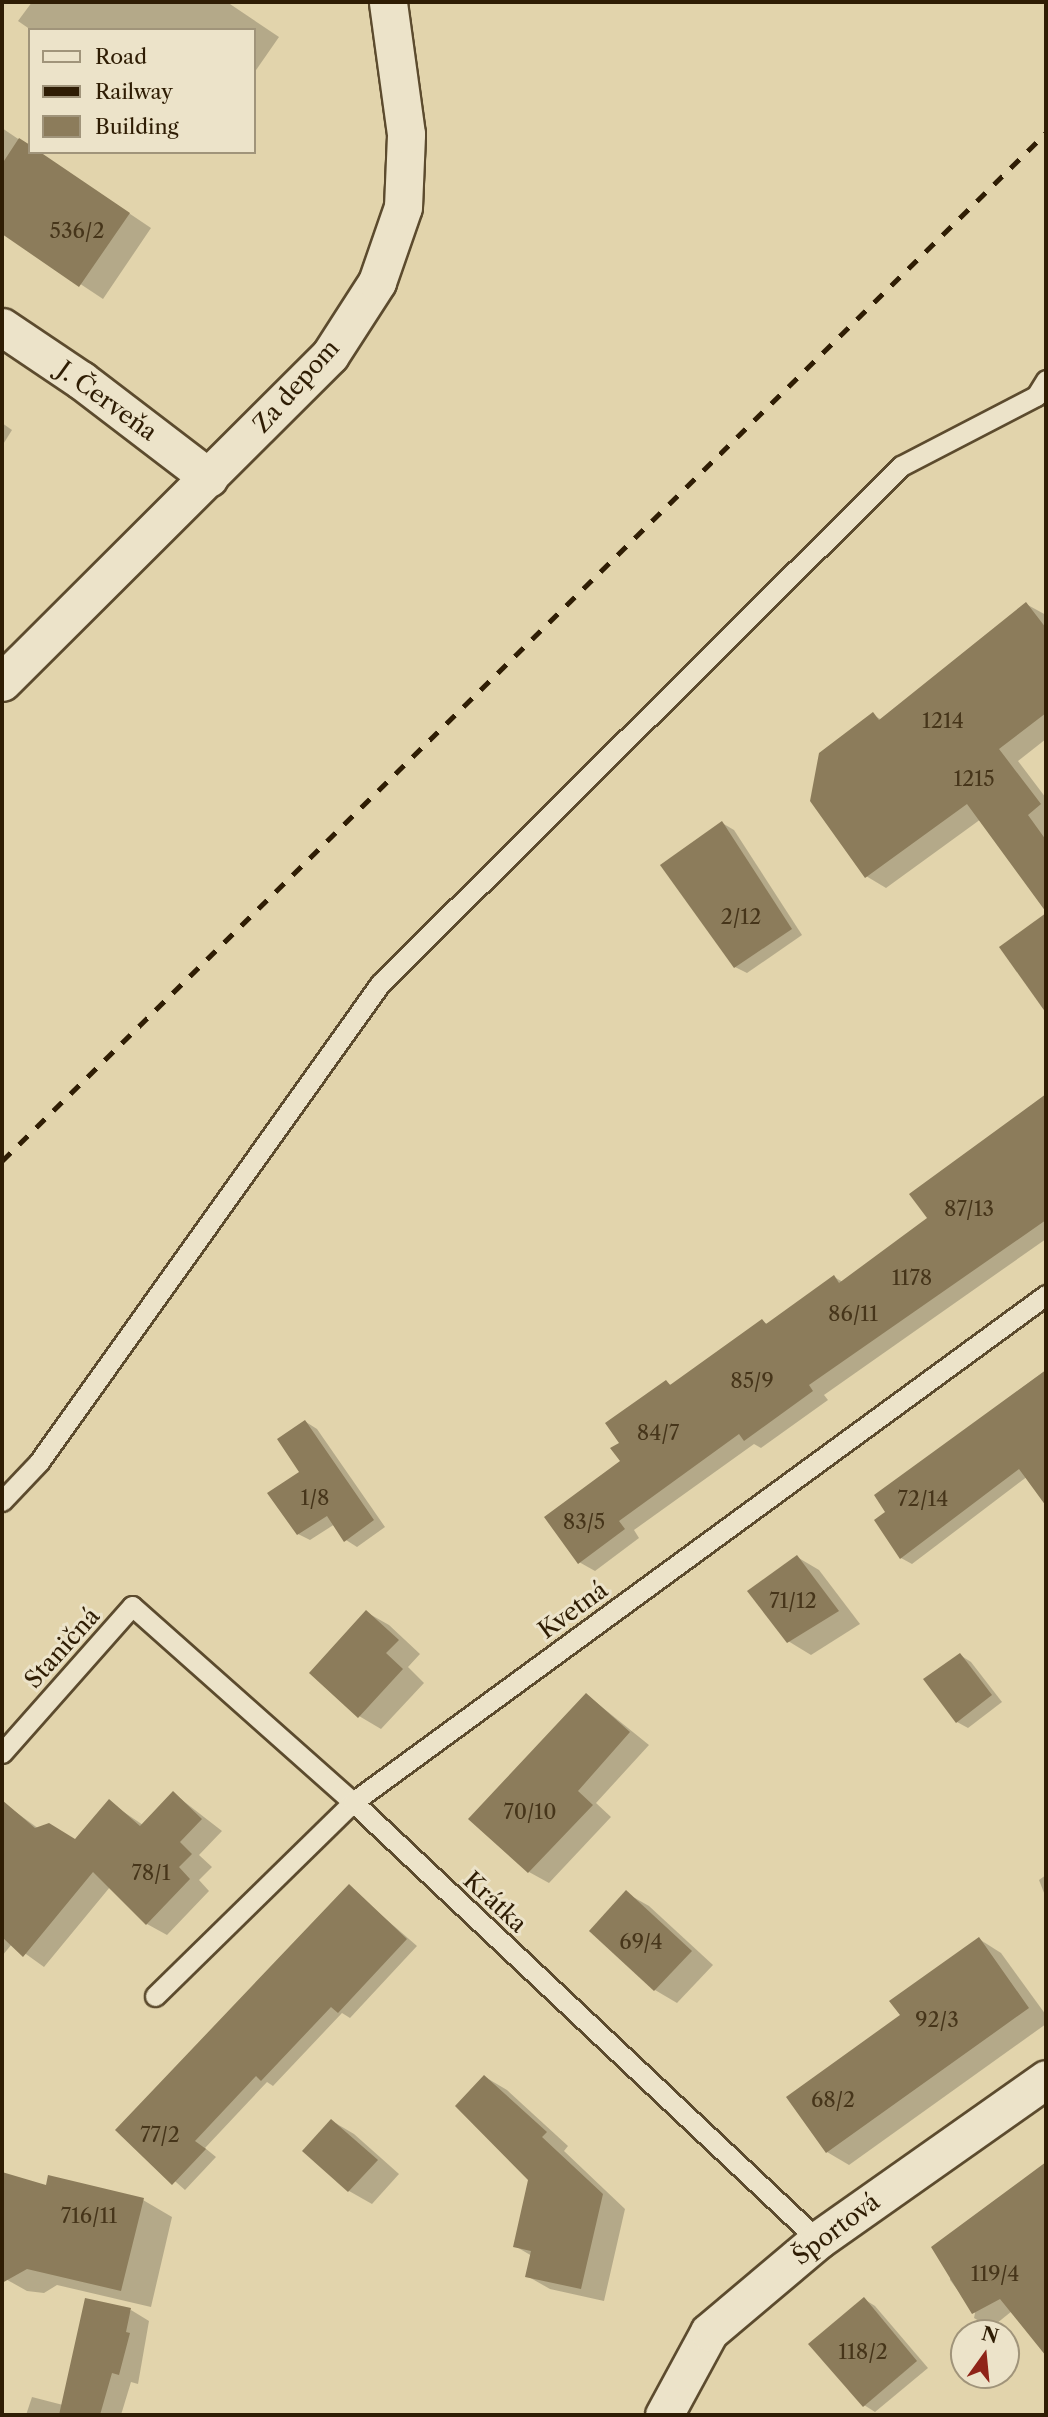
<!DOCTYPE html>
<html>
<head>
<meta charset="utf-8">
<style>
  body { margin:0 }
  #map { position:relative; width:1048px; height:2417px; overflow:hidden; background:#e2d4ac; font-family:"Libre Caslon Text",serif }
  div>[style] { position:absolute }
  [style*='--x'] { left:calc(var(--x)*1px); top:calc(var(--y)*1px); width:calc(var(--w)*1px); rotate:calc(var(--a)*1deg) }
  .shadow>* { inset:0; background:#0003 }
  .building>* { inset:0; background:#8c7c5b }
  .roads { filter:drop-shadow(2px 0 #5c4b2e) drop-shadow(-2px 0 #5c4b2e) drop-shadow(0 2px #5c4b2e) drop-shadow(0 -2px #5c4b2e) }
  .lane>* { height:19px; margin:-9.5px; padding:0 9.5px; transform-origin:9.5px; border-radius:9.5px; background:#ece3c9 }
  .street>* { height:37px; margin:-18.5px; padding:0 18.5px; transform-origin:18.5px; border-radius:18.5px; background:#ece3c9 }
  .rail>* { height:5px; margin-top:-2.5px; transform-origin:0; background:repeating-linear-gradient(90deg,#2f1d04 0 12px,transparent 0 24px) }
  span { translate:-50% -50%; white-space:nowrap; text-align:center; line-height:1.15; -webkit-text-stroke:6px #ece3c9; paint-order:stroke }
  .number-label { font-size:21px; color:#46351a }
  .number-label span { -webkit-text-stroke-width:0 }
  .street-label { font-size:24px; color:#2f1d04 }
  .frame { position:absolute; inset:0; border:4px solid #2f1d04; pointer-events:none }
  .legend { position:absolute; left:28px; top:28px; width:228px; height:126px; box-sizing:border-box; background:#ece3c9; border:2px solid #a0947a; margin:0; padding:9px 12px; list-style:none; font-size:21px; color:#2f1d04 }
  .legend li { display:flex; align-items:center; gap:14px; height:35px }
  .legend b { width:35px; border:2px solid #a0947a }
  .north { position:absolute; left:950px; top:2319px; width:70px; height:70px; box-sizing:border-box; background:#ece3c9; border:2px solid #a0947a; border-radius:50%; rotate:15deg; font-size:19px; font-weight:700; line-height:28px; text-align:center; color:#2f1d04 }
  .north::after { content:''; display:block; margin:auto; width:24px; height:32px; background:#8f2418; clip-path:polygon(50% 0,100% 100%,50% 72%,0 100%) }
</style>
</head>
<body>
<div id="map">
  <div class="shadow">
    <div style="clip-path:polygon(32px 2px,227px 2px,279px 37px,254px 73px,254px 30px,31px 30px,18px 21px)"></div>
    <div style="clip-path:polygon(2px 128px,30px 147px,30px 152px,38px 152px,151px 228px,103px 299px,2px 232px)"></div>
    <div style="clip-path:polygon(2px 423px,12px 430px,2px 446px)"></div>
    <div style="clip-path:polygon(1026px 604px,1046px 615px,1046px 739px,1018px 761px,1046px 798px,1046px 904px,981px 819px,886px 888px,866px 876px,873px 715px,882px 720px)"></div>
    <div style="clip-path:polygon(722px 823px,734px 830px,802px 935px,747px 973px,735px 967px)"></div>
    <div style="clip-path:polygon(1046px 1096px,1046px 1239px,824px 1395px,828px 1400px,761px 1448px,754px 1444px,634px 1530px,639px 1538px,595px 1571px,579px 1562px,622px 1462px,621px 1443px,666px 1382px,673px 1386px,762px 1321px,769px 1325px,834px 1277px,843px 1282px,930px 1219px,912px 1194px)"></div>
    <div style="clip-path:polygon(1046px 1370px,1046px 1475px,1037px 1482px,1028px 1476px,912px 1564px,901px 1558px,888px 1512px,876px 1496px)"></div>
    <div style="clip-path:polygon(306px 1422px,317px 1429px,385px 1527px,357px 1547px,346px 1540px,335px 1524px,310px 1540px,298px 1534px)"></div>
    <div style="clip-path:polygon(797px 1557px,819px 1570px,860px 1624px,811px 1655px,788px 1641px)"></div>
    <div style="clip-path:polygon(366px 1612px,389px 1625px,420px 1654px,408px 1667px,424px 1683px,381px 1729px,359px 1716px)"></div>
    <div style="clip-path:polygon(960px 1655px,971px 1662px,1002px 1702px,968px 1728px,957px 1722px)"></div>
    <div style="clip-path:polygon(587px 1695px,649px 1745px,596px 1803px,611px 1817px,549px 1883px,529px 1872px)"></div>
    <div style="clip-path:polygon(173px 1793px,222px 1831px,199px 1855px,212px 1867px,199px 1880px,209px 1891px,167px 1935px,147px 1924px,110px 1887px,44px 1967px,12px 1944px,2px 1956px,2px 1802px,39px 1829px,76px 1841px,109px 1802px,143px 1825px)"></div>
    <div style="clip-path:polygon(1046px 1875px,1046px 1898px,1039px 1880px)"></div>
    <div style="clip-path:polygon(349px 1887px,417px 1946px,350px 2018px,342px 2013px,273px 2086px,267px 2082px,205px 2148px,216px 2157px,185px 2190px,117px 2130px)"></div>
    <div style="clip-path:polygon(626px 1893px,649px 1906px,713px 1965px,677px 2003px,655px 1990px)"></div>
    <div style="clip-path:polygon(979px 1939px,1001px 1953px,1046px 2015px,1046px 2024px,849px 2165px,827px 2152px,902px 2016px)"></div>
    <div style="clip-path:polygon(485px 2077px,507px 2090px,568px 2146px,564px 2151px,625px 2209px,604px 2301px,550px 2289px,527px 2276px,532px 2256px,515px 2246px,530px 2179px)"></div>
    <div style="clip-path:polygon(332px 2121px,354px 2134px,399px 2174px,372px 2204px,349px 2191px,304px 2151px)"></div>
    <div style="clip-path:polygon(1046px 2166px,1046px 2344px,1033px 2337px,1012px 2311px,991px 2328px,974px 2318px,975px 2313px,950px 2280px,950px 2268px,934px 2247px)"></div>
    <div style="clip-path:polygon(2px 2174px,47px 2187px,143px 2200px,172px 2217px,151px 2307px,57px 2285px,44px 2293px,27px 2291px,2px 2277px)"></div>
    <div style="clip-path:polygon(864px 2299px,875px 2306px,928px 2368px,875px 2412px,864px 2405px)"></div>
    <div style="clip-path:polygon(131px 2310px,149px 2321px,138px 2384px,131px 2382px,121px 2415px,26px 2415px,32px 2397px,63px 2405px)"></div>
  </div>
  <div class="building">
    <div style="clip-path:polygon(19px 138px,30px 145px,30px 152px,40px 152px,130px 213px,79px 287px,2px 234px,2px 164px)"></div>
    <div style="clip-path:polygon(1026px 602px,1046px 628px,1046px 713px,999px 749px,1041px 804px,1028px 815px,1046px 840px,1046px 912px,967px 804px,865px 878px,810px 801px,819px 753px,873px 712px,879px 720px)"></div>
    <div style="clip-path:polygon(722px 821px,792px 929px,734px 968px,660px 865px)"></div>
    <div style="clip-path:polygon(1046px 913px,1046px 1013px,999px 947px)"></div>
    <div style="clip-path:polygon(1046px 1094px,1046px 1220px,809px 1385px,813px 1391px,744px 1441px,739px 1434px,619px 1521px,625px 1529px,578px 1564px,544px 1517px,620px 1461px,610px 1448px,619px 1443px,605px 1423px,666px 1380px,670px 1385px,762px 1319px,766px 1324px,834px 1275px,839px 1283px,927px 1218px,909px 1194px)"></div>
    <div style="clip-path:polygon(1046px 1370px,1046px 1506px,1019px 1469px,900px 1559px,874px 1520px,885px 1512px,874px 1495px)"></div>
    <div style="clip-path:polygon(305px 1420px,374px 1520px,344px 1542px,327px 1516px,297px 1535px,267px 1493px,299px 1472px,277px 1439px)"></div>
    <div style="clip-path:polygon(797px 1555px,839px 1611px,787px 1643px,747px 1591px)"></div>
    <div style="clip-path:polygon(366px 1610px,399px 1640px,386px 1653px,403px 1669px,358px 1718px,309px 1673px)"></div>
    <div style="clip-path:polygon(960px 1653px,992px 1695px,956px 1723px,923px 1679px)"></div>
    <div style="clip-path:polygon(586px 1693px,630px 1732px,578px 1791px,593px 1805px,528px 1873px,468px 1819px)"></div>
    <div style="clip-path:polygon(173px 1791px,202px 1819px,180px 1842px,192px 1854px,179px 1867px,190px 1879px,146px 1925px,93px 1872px,23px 1957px,2px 1937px,2px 1800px,35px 1828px,49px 1823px,75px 1839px,109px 1799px,140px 1826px)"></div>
    <div style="clip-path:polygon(349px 1884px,407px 1939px,338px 2013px,331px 2007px,261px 2081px,256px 2076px,195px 2141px,206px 2149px,172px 2185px,115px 2130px)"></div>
    <div style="clip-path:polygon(626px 1890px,692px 1951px,654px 1991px,589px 1931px)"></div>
    <div style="clip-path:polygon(979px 1937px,1029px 2008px,826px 2153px,786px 2097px,900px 2015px,889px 2001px)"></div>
    <div style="clip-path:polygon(484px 2075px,547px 2132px,542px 2137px,603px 2194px,581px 2289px,525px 2277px,531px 2251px,513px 2247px,528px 2180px,455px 2106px)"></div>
    <div style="clip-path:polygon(331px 2119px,378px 2160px,348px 2192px,302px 2151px)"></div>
    <div style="clip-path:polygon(1046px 2162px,1046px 2356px,1000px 2299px,972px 2314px,931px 2247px)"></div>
    <div style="clip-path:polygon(2px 2172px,46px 2185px,48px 2175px,144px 2198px,121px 2291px,27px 2269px,2px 2283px)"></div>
    <div style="clip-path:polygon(864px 2297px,917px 2361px,863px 2407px,808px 2344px)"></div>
    <div style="clip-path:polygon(85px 2298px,131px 2308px,126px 2332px,130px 2333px,119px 2375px,112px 2373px,100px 2415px,59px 2415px)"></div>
  </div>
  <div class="roads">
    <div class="lane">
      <div style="--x:2;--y:1501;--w:54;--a:-46.5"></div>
      <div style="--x:39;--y:1462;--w:587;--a:-54.5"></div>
      <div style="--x:380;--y:984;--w:735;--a:-44.83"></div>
      <div style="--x:901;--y:466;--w:152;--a:-27.4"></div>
      <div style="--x:1036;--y:396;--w:19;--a:-58"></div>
      <div style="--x:2;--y:1753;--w:196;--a:-48.5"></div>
      <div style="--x:132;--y:1606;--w:295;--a:41.6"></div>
      <div style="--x:353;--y:1802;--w:639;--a:43.29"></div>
      <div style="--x:155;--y:1996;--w:277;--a:-44.4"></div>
      <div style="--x:353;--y:1802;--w:859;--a:-36.19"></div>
    </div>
    <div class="street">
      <div style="--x:2;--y:327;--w:95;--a:33.9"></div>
      <div style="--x:81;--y:380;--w:161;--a:37.4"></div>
      <div style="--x:2;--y:682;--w:463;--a:-44.9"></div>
      <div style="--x:330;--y:355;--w:87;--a:-57.2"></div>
      <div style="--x:377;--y:282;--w:79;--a:-70.9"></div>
      <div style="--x:403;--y:207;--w:73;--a:-87.6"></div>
      <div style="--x:406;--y:134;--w:133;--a:-97.8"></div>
      <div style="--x:664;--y:2415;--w:94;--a:-61.5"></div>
      <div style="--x:709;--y:2332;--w:143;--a:-40.2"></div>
      <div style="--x:818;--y:2240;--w:279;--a:-35.2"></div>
    </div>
  </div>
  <div class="rail">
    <div style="--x:2;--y:1161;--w:1465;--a:-44.56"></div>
  </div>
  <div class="number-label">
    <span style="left:77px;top:231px">536/2</span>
    <span style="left:943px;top:721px">1214</span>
    <span style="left:974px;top:779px">1215</span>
    <span style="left:741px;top:917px">2/12</span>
    <span style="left:969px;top:1209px">87/13</span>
    <span style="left:912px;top:1278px">1178</span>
    <span style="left:853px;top:1314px">86/11</span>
    <span style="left:752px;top:1381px">85/9</span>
    <span style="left:658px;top:1433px">84/7</span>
    <span style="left:315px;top:1498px">1/8</span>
    <span style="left:923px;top:1499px">72/14</span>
    <span style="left:584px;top:1522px">83/5</span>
    <span style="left:793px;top:1601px">71/12</span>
    <span style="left:530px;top:1812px">70/10</span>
    <span style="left:151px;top:1873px">78/1</span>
    <span style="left:641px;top:1942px">69/4</span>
    <span style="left:937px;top:2020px">92/3</span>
    <span style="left:833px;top:2100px">68/2</span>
    <span style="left:160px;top:2135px">77/2</span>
    <span style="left:89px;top:2216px">716/11</span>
    <span style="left:995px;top:2274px">119/4</span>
    <span style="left:863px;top:2352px">118/2</span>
  </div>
  <div class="street-label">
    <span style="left:296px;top:386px;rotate:-48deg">Za depom</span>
    <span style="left:107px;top:401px;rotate:36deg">J. Červeňa</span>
    <span style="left:573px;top:1610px;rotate:-36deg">Kvetná</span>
    <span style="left:62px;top:1648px;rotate:-48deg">Staničná</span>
    <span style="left:495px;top:1902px;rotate:43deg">Krátka</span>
    <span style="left:836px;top:2229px;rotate:-37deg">Športová</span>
  </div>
  <div class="frame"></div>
  <ul class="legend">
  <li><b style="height:9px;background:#ece3c9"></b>Road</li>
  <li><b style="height:9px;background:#2f1d04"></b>Railway</li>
  <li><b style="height:19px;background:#8c7c5b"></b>Building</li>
  </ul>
  <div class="north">N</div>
</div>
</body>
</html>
